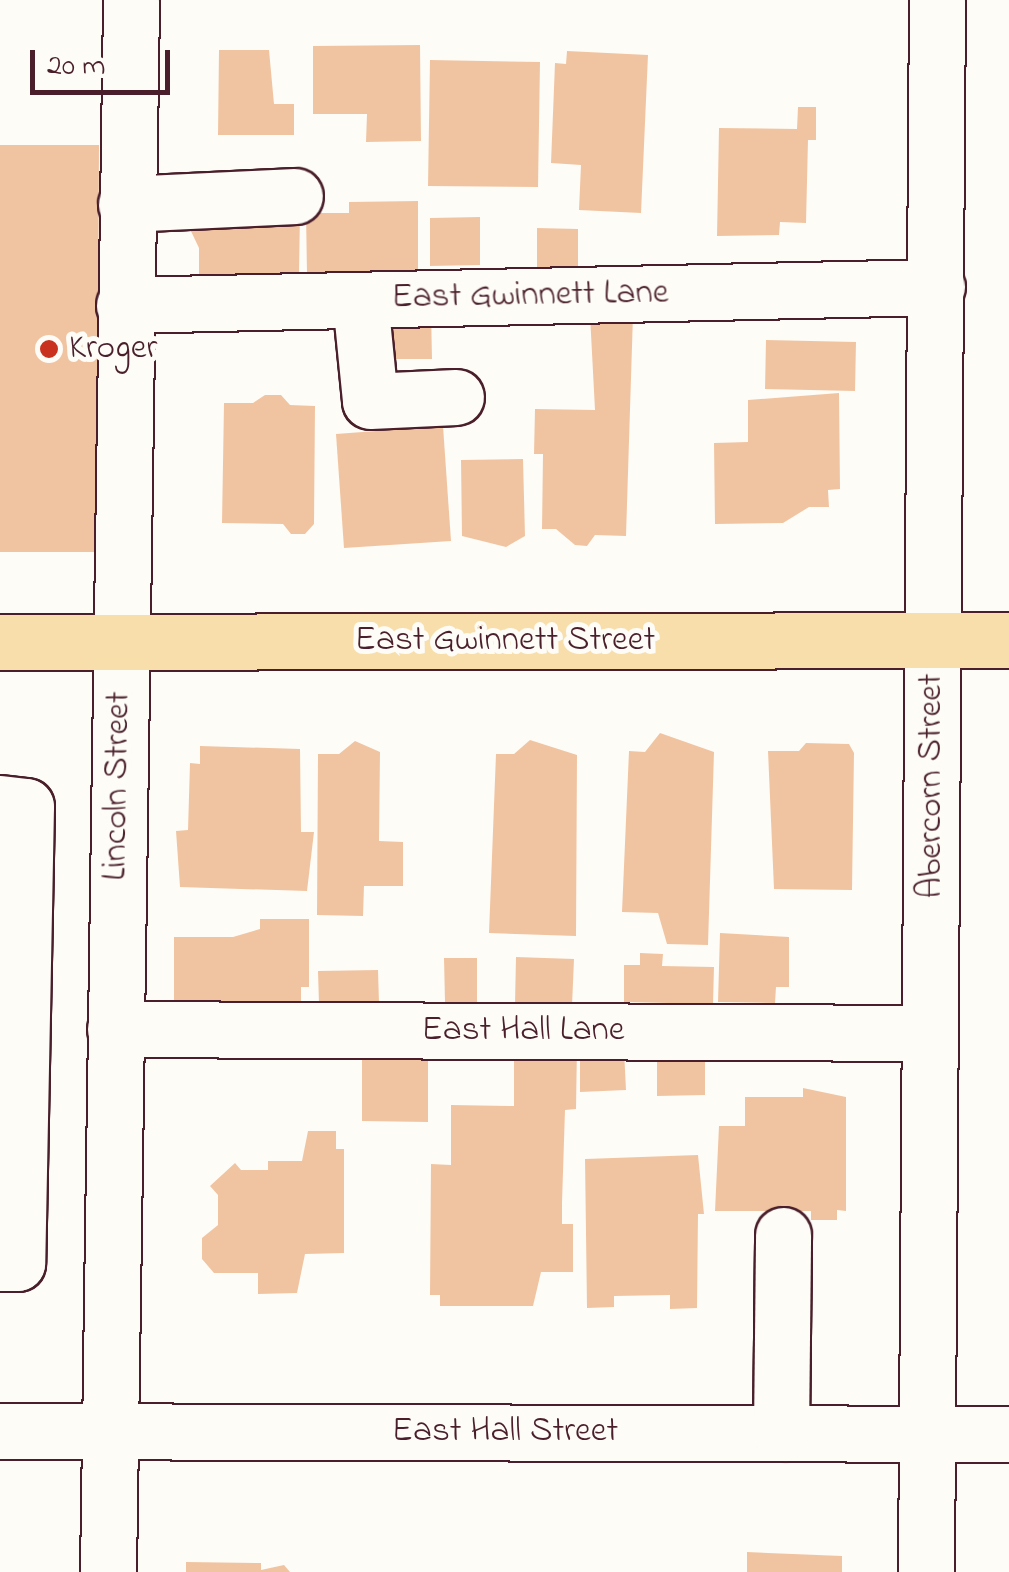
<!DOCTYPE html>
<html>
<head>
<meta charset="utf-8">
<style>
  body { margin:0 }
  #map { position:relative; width:1009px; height:1572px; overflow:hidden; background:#fdfcf7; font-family:"Indie Flower",sans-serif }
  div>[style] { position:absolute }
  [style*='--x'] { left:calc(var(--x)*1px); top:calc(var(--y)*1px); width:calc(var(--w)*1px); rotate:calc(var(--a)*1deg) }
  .building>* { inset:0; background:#f1c4a1 }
  .roads { filter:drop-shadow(2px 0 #4a1f2b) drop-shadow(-2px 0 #4a1f2b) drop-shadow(0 2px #4a1f2b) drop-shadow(0 -2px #4a1f2b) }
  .minor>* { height:55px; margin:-27.5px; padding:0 27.5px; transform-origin:27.5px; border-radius:27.5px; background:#fdfcf7 }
  .major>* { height:55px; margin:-27.5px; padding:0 27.5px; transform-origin:27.5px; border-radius:27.5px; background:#f8deab }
  .dots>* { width:28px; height:28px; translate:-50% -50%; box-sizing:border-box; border:5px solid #fdfcf7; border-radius:50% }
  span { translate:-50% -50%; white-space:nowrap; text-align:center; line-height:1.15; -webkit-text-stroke:10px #fdfcf7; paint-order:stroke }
  .street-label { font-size:35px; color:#4a1f2b }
  .poi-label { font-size:35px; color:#4a1f2b }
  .left { translate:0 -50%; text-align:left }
  .scale { position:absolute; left:30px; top:50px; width:140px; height:45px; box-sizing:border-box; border:5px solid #4a1f2b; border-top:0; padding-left:12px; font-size:30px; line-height:35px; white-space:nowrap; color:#4a1f2b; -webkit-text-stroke:8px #fdfcf7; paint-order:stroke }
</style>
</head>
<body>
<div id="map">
  <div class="building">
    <div style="clip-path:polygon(420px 45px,421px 141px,366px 142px,367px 114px,313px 114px,313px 46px)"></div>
    <div style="clip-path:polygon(219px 50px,269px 50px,274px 104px,294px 104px,294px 135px,218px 135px)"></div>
    <div style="clip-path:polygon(567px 51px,648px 55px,641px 213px,579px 210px,581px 165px,551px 163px,555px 63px,566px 64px)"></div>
    <div style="clip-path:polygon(430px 60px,540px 62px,538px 187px,428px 186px)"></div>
    <div style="clip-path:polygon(798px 107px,816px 107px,816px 140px,808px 140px,806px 223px,780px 222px,779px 235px,717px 236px,719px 128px,797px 129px)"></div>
    <div style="clip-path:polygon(0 145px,99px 145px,97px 552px,0 552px)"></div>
    <div style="clip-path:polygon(418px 201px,418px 274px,307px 274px,306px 213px,349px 213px,349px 202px)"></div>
    <div style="clip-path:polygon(300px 213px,299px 274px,199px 274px,199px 248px,189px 227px)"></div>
    <div style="clip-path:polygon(480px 217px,480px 265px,430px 266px,430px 218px)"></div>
    <div style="clip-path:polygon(537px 228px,578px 229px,578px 273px,537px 272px)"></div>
    <div style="clip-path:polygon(431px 310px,432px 359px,371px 359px,372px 311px)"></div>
    <div style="clip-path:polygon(590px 315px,633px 315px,626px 536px,595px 535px,587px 546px,575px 545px,556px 529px,542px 529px,543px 454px,534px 454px,535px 409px,595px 410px)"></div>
    <div style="clip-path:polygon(766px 340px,856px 342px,855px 391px,765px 389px)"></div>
    <div style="clip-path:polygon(839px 393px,840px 489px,828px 490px,829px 507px,809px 507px,783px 523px,715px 524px,714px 443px,748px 442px,748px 400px)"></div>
    <div style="clip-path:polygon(265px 395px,281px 395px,290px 405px,315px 406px,314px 524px,305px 534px,291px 534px,283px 524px,222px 523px,224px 403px,253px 403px)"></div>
    <div style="clip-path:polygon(443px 426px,451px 541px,344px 548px,336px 434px)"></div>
    <div style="clip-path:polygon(523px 459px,525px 536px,506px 547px,462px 536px,461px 460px)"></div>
    <div style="clip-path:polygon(660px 733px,714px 752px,708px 945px,667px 944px,658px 913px,622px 912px,629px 751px,645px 752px)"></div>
    <div style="clip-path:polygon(530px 740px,577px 755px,576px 936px,489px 933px,496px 754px,514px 754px)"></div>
    <div style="clip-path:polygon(355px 741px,380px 752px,379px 841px,403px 842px,403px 886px,364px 886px,363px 916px,317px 915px,318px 754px,339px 754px)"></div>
    <div style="clip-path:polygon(806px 743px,849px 744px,854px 753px,852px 890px,774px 889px,768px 751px,799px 751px)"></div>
    <div style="clip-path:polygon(200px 746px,300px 749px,301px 832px,314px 832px,307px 891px,180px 887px,176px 831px,188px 830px,190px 763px,200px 764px)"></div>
    <div style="clip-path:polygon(260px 919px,309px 919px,309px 987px,301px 987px,301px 1002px,174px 1002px,174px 937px,233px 937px,260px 929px)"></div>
    <div style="clip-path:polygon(720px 933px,789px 937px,789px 987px,776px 987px,775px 1003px,718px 1002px)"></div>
    <div style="clip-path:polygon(640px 953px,663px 954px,662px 966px,714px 967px,713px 1004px,624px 1002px,624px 965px,640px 965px)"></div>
    <div style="clip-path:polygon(516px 957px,574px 959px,572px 1006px,515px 1004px)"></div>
    <div style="clip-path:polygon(444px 958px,477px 958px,477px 1002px,445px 1002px)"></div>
    <div style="clip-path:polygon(378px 970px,379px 1003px,319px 1004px,318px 971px)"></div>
    <div style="clip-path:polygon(514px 1046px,577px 1046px,576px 1109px,565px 1110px,562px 1203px,562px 1224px,573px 1224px,573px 1272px,541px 1272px,533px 1306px,440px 1306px,440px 1295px,430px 1295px,431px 1164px,451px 1165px,451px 1105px,514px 1106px)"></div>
    <div style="clip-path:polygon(362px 1050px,428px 1050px,428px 1122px,362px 1121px)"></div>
    <div style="clip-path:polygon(624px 1050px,626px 1090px,580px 1092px,580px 1051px)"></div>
    <div style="clip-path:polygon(705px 1050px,705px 1095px,657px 1096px,657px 1051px)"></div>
    <div style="clip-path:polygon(803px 1088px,846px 1097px,846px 1211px,837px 1210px,837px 1220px,811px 1220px,811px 1211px,715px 1211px,719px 1126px,745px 1126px,745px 1097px,803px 1097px)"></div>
    <div style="clip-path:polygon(308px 1131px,336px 1131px,336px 1149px,344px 1149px,344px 1253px,305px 1254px,297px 1293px,258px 1294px,258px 1273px,214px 1273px,202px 1259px,202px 1238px,218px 1225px,218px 1195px,210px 1186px,235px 1163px,241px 1170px,268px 1170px,268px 1161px,302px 1161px)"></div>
    <div style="clip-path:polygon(698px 1155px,704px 1214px,698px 1214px,697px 1308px,670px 1309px,670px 1295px,614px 1296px,614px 1307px,587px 1308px,585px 1159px)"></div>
    <div style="clip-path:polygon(747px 1552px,842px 1556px,842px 1572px,747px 1572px)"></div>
    <div style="clip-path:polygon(186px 1562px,261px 1563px,261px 1570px,284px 1565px,290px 1572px,186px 1572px)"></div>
  </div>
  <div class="roads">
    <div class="minor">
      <div style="--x:126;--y:204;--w:169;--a:-2.7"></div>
      <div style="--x:360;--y:300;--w:101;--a:84.3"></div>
      <div style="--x:370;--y:401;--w:86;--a:-2.7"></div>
      <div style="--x:124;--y:305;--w:813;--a:-1.27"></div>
      <div style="--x:0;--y:803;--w:26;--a:7"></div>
      <div style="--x:26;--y:806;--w:457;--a:91.1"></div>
      <div style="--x:17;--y:1263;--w:17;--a:180"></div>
      <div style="--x:115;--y:1029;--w:815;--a:0.28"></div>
      <div style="--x:0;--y:1431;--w:1009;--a:0.17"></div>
      <div style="--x:781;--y:1433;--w:198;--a:-89.4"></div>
      <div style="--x:108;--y:1572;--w:1572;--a:-89.16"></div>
      <div style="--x:926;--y:1572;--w:1572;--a:-89.6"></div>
    </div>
    <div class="major">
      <div style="--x:0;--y:642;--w:1009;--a:-0.11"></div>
    </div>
  </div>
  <div class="dots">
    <div style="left:49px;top:349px;background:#c8321e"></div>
  </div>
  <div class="street-label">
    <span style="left:530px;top:296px;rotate:-1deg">East Gwinnett Lane</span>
    <span style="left:505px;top:641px">East Gwinnett Street</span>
    <span style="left:118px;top:786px;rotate:-89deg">Lincoln Street</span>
    <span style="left:932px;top:786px;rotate:-90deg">Abercorn Street</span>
    <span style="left:523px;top:1031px">East Hall Lane</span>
    <span style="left:505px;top:1432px">East Hall Street</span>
  </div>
  <div class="poi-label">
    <span class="left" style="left:69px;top:349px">Kroger</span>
  </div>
  <div class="scale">20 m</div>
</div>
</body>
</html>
